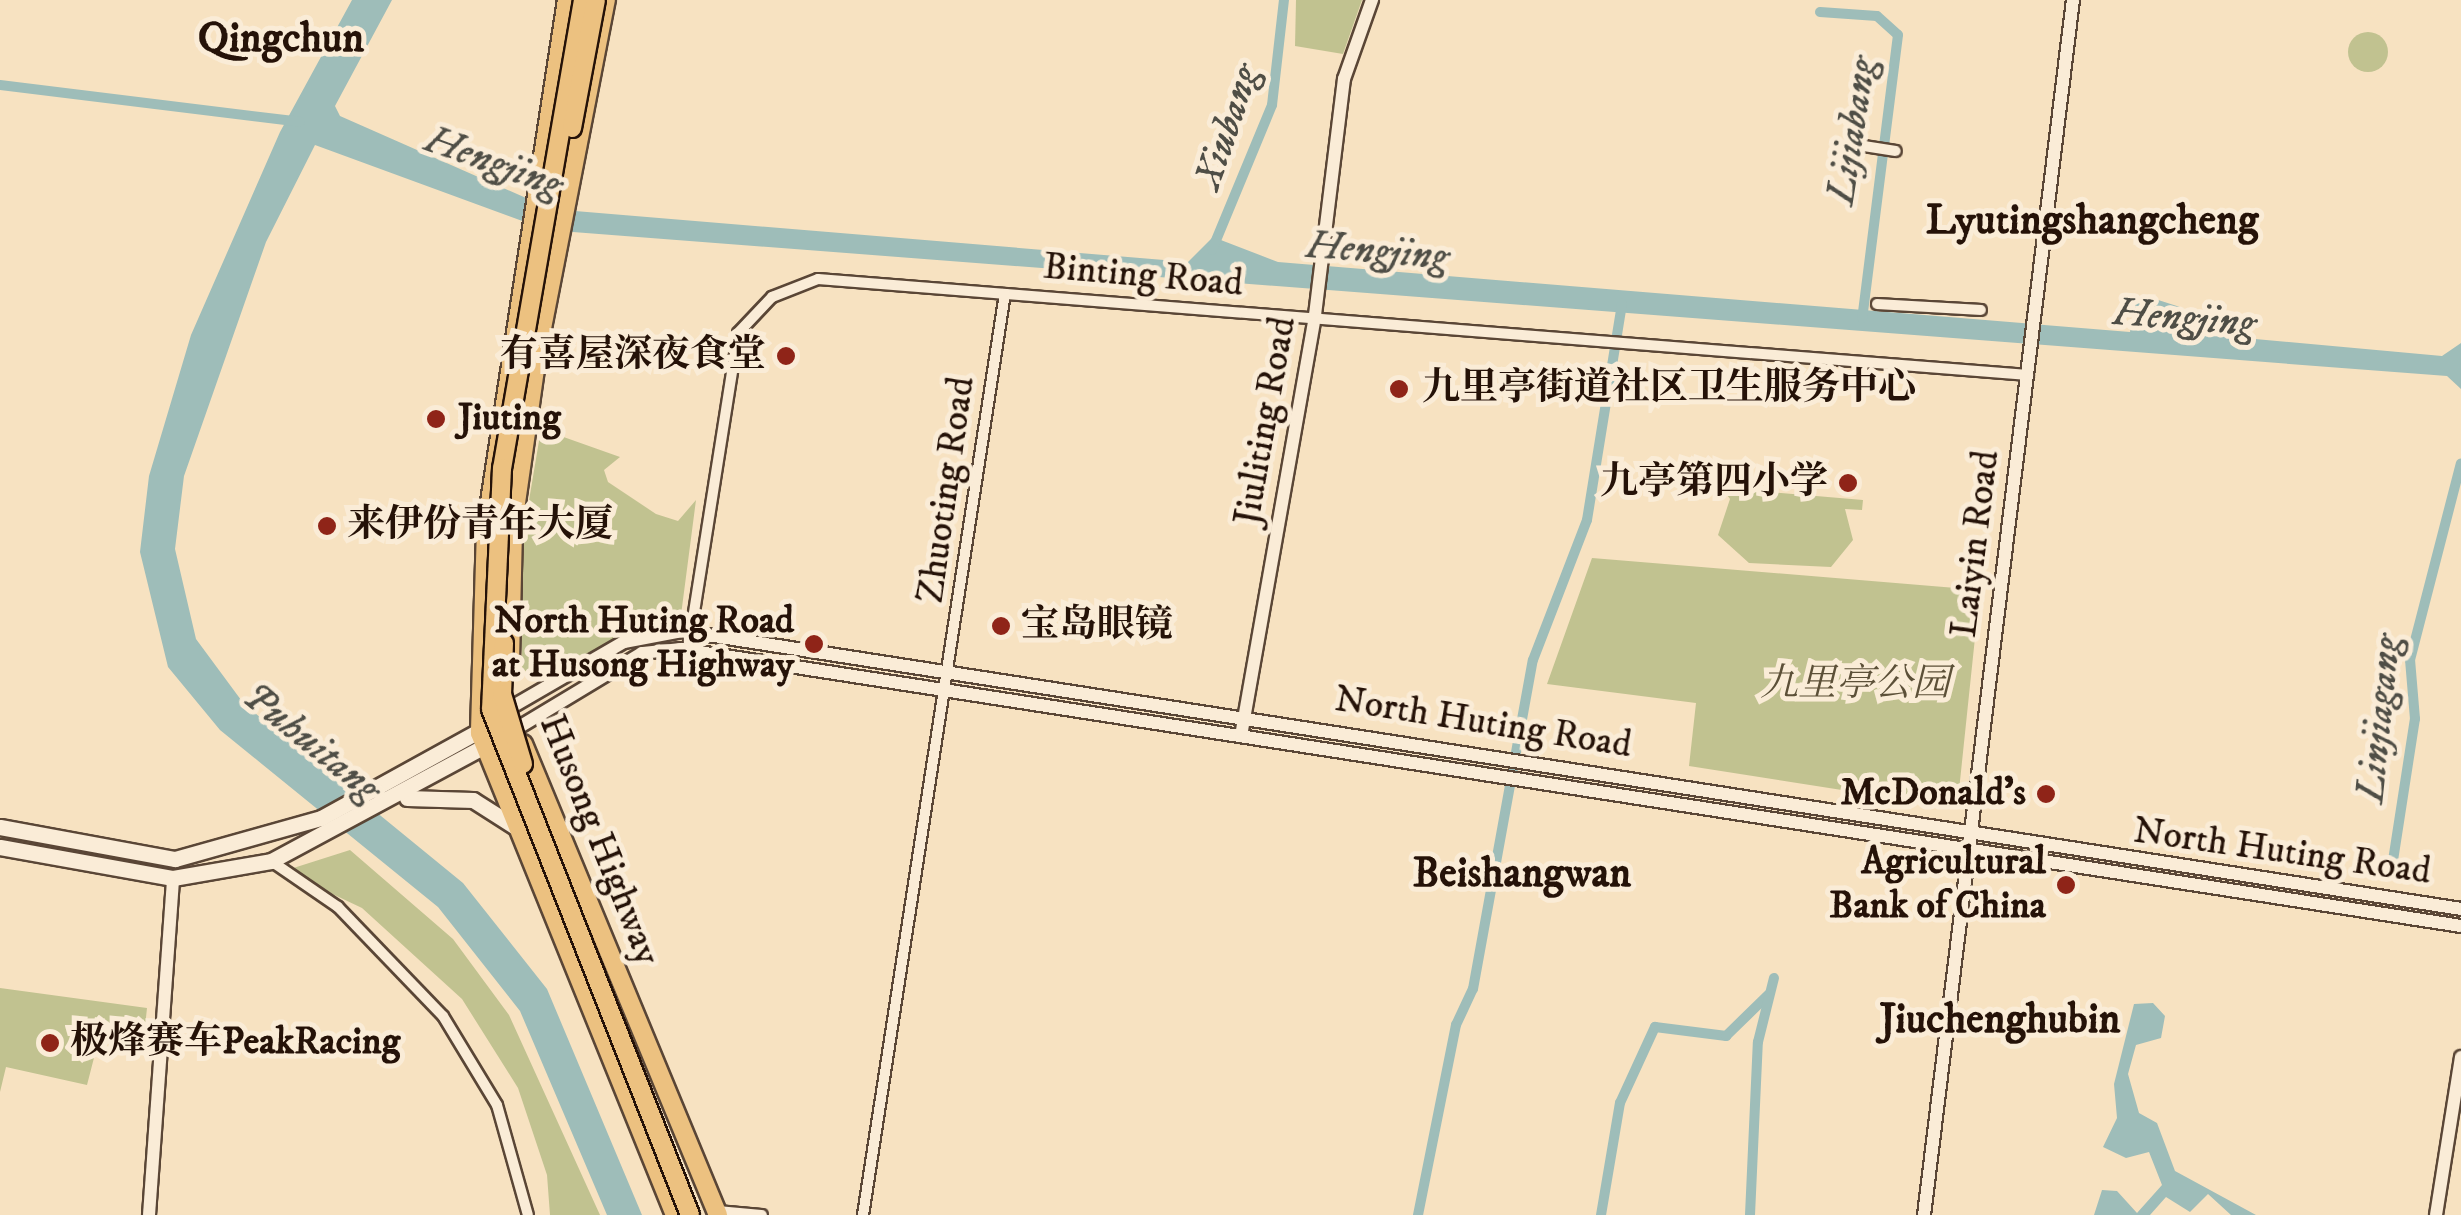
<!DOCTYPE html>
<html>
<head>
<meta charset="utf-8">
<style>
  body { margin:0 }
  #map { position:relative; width:2461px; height:1215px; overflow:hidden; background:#f7e2c1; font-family:"IM FELL DW Pica","Noto Serif SC",serif }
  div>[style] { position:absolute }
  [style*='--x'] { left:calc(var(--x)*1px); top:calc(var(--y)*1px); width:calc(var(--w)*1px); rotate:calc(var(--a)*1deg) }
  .green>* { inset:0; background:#c1c290 }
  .round { border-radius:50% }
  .water>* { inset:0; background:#9ebdb9 }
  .canal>* { height:10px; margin:-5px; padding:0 5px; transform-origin:5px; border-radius:5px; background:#9ebdb9 }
  .roads { filter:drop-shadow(2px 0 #5a4636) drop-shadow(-2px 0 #5a4636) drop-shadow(0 2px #5a4636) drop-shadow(0 -2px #5a4636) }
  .minor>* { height:10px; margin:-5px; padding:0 5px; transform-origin:5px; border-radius:5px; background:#faecd7 }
  .tertiary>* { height:12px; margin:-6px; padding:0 6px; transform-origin:6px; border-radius:6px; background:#faecd7 }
  .secondary>* { height:15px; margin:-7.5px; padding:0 7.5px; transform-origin:7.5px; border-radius:7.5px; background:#faecd7 }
  .primary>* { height:18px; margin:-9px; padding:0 9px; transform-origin:9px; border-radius:9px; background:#ecc180 }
  .bridges { filter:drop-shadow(2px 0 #251208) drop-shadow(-2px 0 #251208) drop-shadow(0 2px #251208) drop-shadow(0 -2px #251208) }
  .primary-bridge>* { height:18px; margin:-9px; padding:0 9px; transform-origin:9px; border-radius:9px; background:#ecc180 }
  .dots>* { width:28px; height:28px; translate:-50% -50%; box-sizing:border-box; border:5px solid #faecd7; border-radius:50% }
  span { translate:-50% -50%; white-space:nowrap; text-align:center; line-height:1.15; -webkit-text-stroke:10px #faecd7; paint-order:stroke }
  .street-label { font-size:38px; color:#251208 }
  .poi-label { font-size:38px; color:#251208; font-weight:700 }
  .right { translate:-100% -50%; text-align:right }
  .left { translate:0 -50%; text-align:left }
  .park-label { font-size:38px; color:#5c5038; font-style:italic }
  .water-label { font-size:40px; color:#4f4e46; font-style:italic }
  .quarter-label { font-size:42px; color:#251208; font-weight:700 }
</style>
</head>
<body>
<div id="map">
  <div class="green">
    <div style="clip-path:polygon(1296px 0,1362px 0,1343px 54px,1295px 46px)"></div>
    <div class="round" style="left:2348px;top:32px;width:40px;height:40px"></div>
    <div style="clip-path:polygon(541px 429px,620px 457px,604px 470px,608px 482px,656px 514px,678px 521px,696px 500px,681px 615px,534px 679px,522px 668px,520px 554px)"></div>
    <div style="clip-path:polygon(1722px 488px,1863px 500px,1862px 510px,1845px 509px,1853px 540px,1831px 567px,1749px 563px,1718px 535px,1730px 499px)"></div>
    <div style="clip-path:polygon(1592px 558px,1980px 590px,1958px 800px,1944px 806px,1689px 766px,1696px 703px,1547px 684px)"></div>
    <div style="clip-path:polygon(350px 850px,453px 939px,509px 1015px,600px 1215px,550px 1215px,547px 1175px,518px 1088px,462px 999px,362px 908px,284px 871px)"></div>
    <div style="clip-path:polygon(0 988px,147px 1008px,142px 1055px,119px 1054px,112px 1032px,96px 1050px,87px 1085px,6px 1067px,0 1092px)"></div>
  </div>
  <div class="water">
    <div style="clip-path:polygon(352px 0,392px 0,335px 106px,340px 116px,551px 209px,1188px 262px,1213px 237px,1278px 262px,2130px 332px,2136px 301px,2149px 297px,2183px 308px,2200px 334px,2442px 356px,2461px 343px,2461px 389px,2447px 376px,547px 230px,315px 145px,266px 242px,184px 476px,175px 549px,196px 639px,244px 704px,463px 883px,547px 989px,642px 1215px,607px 1215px,520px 1011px,438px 907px,220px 730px,168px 667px,140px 552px,149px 476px,191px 335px,280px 132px)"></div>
    <div style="clip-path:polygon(2153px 1003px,2165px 1016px,2161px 1038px,2136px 1045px,2128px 1074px,2139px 1113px,2157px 1123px,2175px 1171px,2256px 1215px,2231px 1215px,2208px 1194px,2190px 1212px,2166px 1197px,2150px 1215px,2094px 1215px,2102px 1190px,2117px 1191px,2137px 1213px,2162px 1185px,2149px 1152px,2126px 1158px,2103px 1147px,2117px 1118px,2114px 1084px,2134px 1004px)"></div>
  </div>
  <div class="canal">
    <div style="--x:1820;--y:12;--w:57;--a:4"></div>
    <div style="--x:1877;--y:16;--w:28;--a:42"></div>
    <div style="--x:1898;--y:35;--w:285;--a:97.2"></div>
    <div style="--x:0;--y:85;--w:302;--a:7"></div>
    <div style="--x:1212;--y:250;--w:157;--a:-67.5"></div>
    <div style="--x:1272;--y:105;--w:106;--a:-83.5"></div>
    <div style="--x:2392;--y:867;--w:150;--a:-81.2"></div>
    <div style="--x:2415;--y:719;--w:59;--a:-94.8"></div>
    <div style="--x:2410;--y:660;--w:203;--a:-75.5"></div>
    <div style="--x:1418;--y:1215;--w:194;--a:-78.7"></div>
    <div style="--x:1456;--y:1025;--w:40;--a:-65"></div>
    <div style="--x:1473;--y:989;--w:334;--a:-79.7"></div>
    <div style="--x:1533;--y:660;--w:150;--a:-68.9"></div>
    <div style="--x:1587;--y:520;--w:219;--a:-80.8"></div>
    <div style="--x:1601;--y:1215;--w:114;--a:-80.4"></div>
    <div style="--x:1620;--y:1103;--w:84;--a:-65.3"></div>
    <div style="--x:1655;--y:1027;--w:72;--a:7.2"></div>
    <div style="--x:1726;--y:1036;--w:59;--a:-44.3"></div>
    <div style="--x:1750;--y:1215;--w:173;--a:-87.4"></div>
    <div style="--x:1758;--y:1042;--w:66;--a:-76"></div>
  </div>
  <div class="roads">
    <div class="minor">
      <div style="--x:1864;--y:146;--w:32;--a:9"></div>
      <div style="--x:1877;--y:304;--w:104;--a:3.3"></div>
      <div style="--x:688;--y:650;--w:321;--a:-81"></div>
      <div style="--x:738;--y:333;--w:50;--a:-46.6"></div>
      <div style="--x:772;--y:297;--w:49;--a:-21.4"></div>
      <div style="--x:818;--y:279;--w:1214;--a:4.54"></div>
      <div style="--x:271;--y:861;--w:81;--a:34.5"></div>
      <div style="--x:338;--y:907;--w:151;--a:46.1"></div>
      <div style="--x:443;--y:1016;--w:104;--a:58.8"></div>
      <div style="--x:497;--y:1105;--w:114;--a:74.3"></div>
      <div style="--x:717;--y:1211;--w:45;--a:5.1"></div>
      <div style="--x:863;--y:1215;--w:932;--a:-81.24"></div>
    </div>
    <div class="tertiary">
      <div style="--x:510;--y:708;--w:132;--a:-30.1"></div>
      <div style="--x:624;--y:642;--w:59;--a:-10.7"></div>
      <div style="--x:682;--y:631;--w:1801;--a:8.88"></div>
      <div style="--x:516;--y:729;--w:147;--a:-31.1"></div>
      <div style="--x:642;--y:653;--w:38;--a:-6"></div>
      <div style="--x:680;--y:649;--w:1802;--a:8.84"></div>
      <div style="--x:1241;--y:736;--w:427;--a:-80"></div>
      <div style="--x:1315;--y:315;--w:238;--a:-83"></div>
      <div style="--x:1344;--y:79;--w:84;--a:-70.5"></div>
      <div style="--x:149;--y:1215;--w:338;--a:-85.9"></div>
      <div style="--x:1924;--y:1215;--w:1224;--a:-83.01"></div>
      <div style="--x:2436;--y:1215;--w:160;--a:-81"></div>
    </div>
    <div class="secondary">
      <div style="--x:407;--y:798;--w:66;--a:1.7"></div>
      <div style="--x:473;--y:800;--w:52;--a:32.5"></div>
      <div style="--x:0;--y:827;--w:178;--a:10.4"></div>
      <div style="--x:175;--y:859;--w:152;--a:-15.7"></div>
      <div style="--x:321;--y:818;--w:191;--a:-28.9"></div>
      <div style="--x:0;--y:847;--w:176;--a:10.2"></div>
      <div style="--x:173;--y:878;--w:99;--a:-9.8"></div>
      <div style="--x:271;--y:861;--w:251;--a:-28.3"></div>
    </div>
    <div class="primary">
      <div style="--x:567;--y:0;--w:534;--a:98.72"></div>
      <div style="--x:486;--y:528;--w:205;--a:91.7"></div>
      <div style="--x:480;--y:733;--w:520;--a:67.97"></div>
      <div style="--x:510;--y:661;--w:137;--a:-88.7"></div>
      <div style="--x:513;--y:524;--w:177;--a:-81.9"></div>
      <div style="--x:538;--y:349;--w:356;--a:-79"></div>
      <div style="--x:523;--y:744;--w:510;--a:67.51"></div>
    </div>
  </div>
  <div class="bridges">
    <div class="primary-bridge">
      <div style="--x:583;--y:0;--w:475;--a:99.8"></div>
      <div style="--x:502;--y:468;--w:241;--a:92.6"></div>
      <div style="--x:491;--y:709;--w:544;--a:68.53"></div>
      <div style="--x:572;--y:128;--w:130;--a:-79.4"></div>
      <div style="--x:504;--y:643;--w:51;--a:92.2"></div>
      <div style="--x:502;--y:694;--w:73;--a:73.3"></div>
    </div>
  </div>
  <div class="dots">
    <div style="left:786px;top:356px;background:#8f2418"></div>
    <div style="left:1399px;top:389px;background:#8f2418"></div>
    <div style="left:436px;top:419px;background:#8f2418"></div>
    <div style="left:1848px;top:483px;background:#8f2418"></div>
    <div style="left:327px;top:526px;background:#8f2418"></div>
    <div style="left:1001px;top:626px;background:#8f2418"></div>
    <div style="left:814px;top:644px;background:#8f2418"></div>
    <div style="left:2046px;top:794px;background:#8f2418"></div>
    <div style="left:2066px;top:885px;background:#8f2418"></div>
    <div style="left:50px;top:1043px;background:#8f2418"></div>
  </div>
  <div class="street-label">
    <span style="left:1143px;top:276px;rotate:5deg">Binting Road</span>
    <span style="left:1266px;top:421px;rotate:-80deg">Jiuliting Road</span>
    <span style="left:947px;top:490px;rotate:-82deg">Zhuoting Road</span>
    <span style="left:1976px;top:544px;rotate:-83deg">Laiyin Road</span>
    <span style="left:1483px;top:723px;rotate:9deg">North Huting Road</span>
    <span style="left:599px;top:840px;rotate:68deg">Husong Highway</span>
    <span style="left:2282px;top:852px;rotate:8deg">North Huting Road</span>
  </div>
  <div class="poi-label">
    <span class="right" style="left:766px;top:356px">有喜屋深夜食堂</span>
    <span class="left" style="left:1422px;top:389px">九里亭街道社区卫生服务中心</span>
    <span class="left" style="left:458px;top:419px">Jiuting</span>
    <span class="right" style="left:1828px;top:483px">九亭第四小学</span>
    <span class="left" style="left:347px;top:526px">来伊份青年大厦</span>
    <span class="right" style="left:794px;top:644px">North Huting Road<br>at Husong Highway</span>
    <span class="left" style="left:1021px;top:626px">宝岛眼镜</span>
    <span class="right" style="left:2026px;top:794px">McDonald's</span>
    <span class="right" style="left:2046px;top:885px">Agricultural<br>Bank of China</span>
    <span class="left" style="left:70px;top:1043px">极烽赛车PeakRacing</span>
  </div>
  <div class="park-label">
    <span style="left:1855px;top:685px">九里亭公园</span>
  </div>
  <div class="water-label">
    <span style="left:1228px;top:127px;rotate:-71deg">Xiubang</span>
    <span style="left:1853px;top:131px;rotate:-81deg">Lijiabang</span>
    <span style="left:493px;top:163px;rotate:20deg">Hengjing</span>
    <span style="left:1377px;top:252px;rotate:5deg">Hengjing</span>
    <span style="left:2184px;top:319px;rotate:5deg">Hengjing</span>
    <span style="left:2380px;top:719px;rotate:-84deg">Linjiagang</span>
    <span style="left:311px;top:743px;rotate:39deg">Puhuitang</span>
  </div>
  <div class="quarter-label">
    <span style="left:281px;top:39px">Qingchun</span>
    <span style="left:2092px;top:221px">Lyutingshangcheng</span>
    <span style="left:1522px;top:874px">Beishangwan</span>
    <span style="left:2000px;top:1020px">Jiuchenghubin</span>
  </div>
</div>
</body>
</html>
